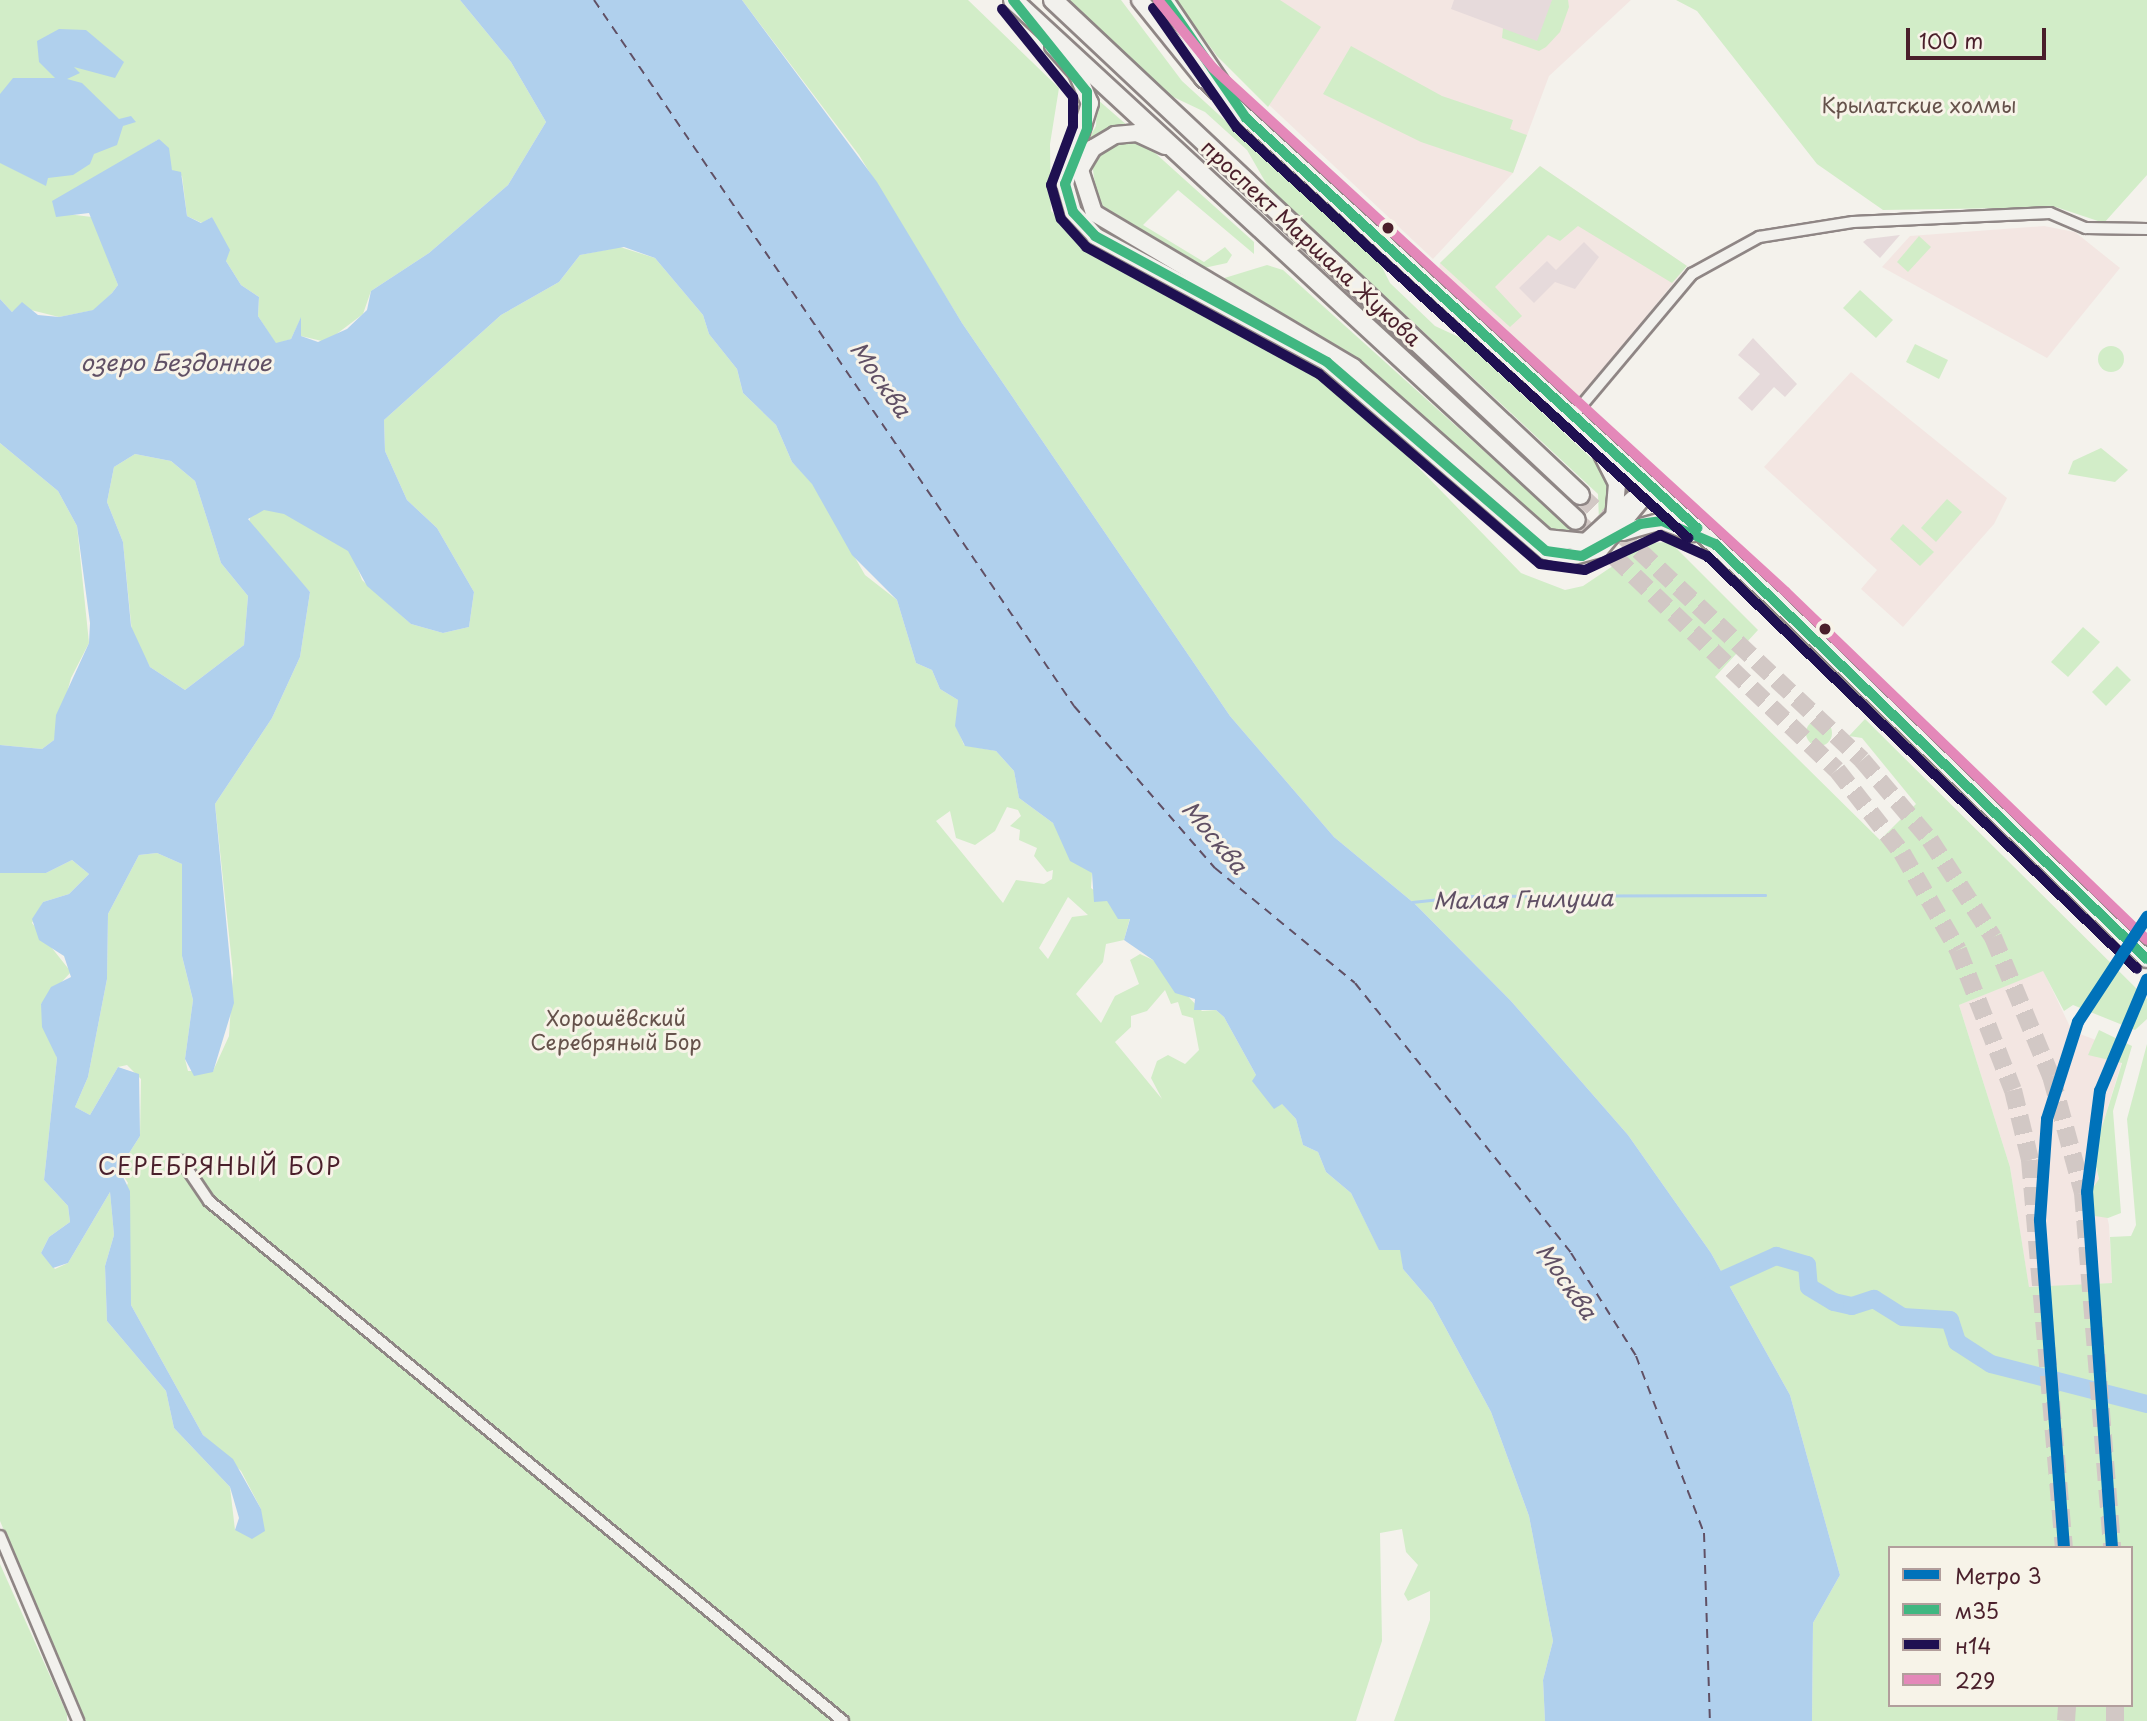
<!DOCTYPE html>
<html>
<head>
<meta charset="utf-8">
<style>
  body { margin:0 }
  #map { position:relative; width:2147px; height:1721px; overflow:hidden; background:#f4f2ec; font-family:"Playpen Sans",sans-serif }
  div>[style] { position:absolute }
  [style*='--x'] { left:calc(var(--x)*1px); top:calc(var(--y)*1px); width:calc(var(--w)*1px); rotate:calc(var(--a)*1deg) }
  .built>* { inset:0; background:#f3e6e2 }
  .green>* { inset:0; background:#d2edc8 }
  .round { border-radius:50% }
  .water>* { inset:0; background:#b0d0ed }
  .stream>* { height:2.5px; margin:-1.25px; padding:0 1.25px; transform-origin:1.25px; border-radius:1.25px; background:#b0d0ed }
  .river>* { height:18px; margin:-9px; padding:0 9px; transform-origin:9px; border-radius:9px; background:#b0d0ed }
  .ferry>* { height:2px; margin-top:-1px; transform-origin:0; background:repeating-linear-gradient(90deg,#605065 0 9px,transparent 0 16px) }
  .building>* { inset:0; background:#e6dadb }
  .primary-tunnel>* { height:18px; margin-top:-9px; transform-origin:0; background:repeating-linear-gradient(90deg,#d2c8c5 0 18px,transparent 0 27px) }
  .roads { filter:drop-shadow(2px 0 #8f8685) drop-shadow(-2px 0 #8f8685) drop-shadow(0 2px #8f8685) drop-shadow(0 -2px #8f8685) }
  .minor>* { height:10px; margin:-5px; padding:0 5px; transform-origin:5px; border-radius:5px; background:#f2f1ed }
  .secondary>* { height:16px; margin:-8px; padding:0 8px; transform-origin:8px; border-radius:8px; background:#f2f1ed }
  .primary>* { height:18px; margin:-9px; padding:0 9px; transform-origin:9px; border-radius:9px; background:#f2f1ed }
  .bus-1>* { height:10px; margin:-5px; padding:0 5px; transform-origin:5px; border-radius:5px; background:#40b781 }
  .bus-2>* { height:10px; margin:-5px; padding:0 5px; transform-origin:5px; border-radius:5px; background:#1f1051 }
  .bus-3>* { height:10px; margin:-5px; padding:0 5px; transform-origin:5px; border-radius:5px; background:#e488b9 }
  .metro-1>* { height:12px; margin:-6px; padding:0 6px; transform-origin:6px; border-radius:6px; background:#0072ba }
  .dots>* { width:19px; height:19px; translate:-50% -50%; box-sizing:border-box; border:4px solid #f7f3e8; border-radius:50% }
  span { translate:-50% -50%; white-space:nowrap; text-align:center; line-height:1.15; -webkit-text-stroke:6px #f7f3e8; paint-order:stroke }
  .park-label { font-size:21px; color:#65524b }
  .street-label { font-size:21px; color:#4a1f2b }
  .water-label { font-size:23px; color:#605065; font-style:italic }
  .neighbourhood-label { font-size:23px; color:#4a1f2b; letter-spacing:2px }
  .legend { position:absolute; left:1888px; top:1546px; width:245px; height:161px; box-sizing:border-box; background:#f7f3e8; border:2px solid #b29e9c; margin:0; padding:9px 12px; list-style:none; font-size:21px; color:#4a1f2b }
  .legend li { display:flex; align-items:center; gap:14px; height:35px }
  .legend b { width:35px; border:2px solid #b29e9c }
  .scale { position:absolute; left:1906px; top:28px; width:140px; height:32px; box-sizing:border-box; border:4px solid #4a1f2b; border-top:0; padding-left:9px; font-size:21px; line-height:24px; white-space:nowrap; color:#4a1f2b; -webkit-text-stroke:5px #f7f3e8; paint-order:stroke }
</style>
</head>
<body>
<div id="map">
  <div class="built">
    <div style="clip-path:polygon(1176px 0,1631px 0,1549px 76px,1513px 173px,1433px 259px,1217px 56px)"></div>
    <div style="clip-path:polygon(1540px 166px,1687px 266px,1577px 402px,1438px 276px,1440px 263px)"></div>
    <div style="clip-path:polygon(2044px 226px,2075px 232px,2120px 268px,2047px 358px,1882px 267px,1910px 236px)"></div>
    <div style="clip-path:polygon(1851px 372px,2007px 498px,1994px 524px,1903px 627px,1861px 589px,1877px 570px,1764px 467px)"></div>
    <div style="clip-path:polygon(2043px 970px,2072px 1031px,2125px 1051px,2100px 1133px,2089px 1136px,2109px 1225px,2112px 1283px,2029px 1288px,2010px 1167px,1959px 1005px)"></div>
  </div>
  <div class="green">
    <div style="clip-path:polygon(0 0,460px 0,511px 62px,546px 122px,508px 185px,429px 253px,371px 291px,363px 314px,326px 342px,301px 336px,301px 318px,291px 339px,276px 344px,258px 316px,259px 297px,241px 285px,226px 261px,212px 217px,202px 223px,187px 216px,182px 176px,172px 170px,159px 139px,62px 199px,67px 214px,92px 217px,118px 285px,112px 293px,94px 310px,59px 317px,19px 307px,12px 312px,0 299px)"></div>
    <div style="clip-path:polygon(evenodd,742px 0,968px 0,1059px 88px,1050px 144px,1051px 211px,1095px 254px,1344px 391px,1521px 573px,1565px 590px,1583px 586px,1647px 543px,1670px 542px,1758px 630px,1715px 677px,1880px 840px,1916px 804px,1862px 738px,1849px 736px,1865px 719px,2147px 999px,2147px 1019px,2135px 1030px,2073px 1005px,2064px 1011px,2043px 971px,1959px 1005px,2010px 1167px,2029px 1287px,2112px 1283px,2110px 1237px,2131px 1236px,2136px 1225px,2127px 1119px,2147px 1044px,2147px 1721px,1812px 1721px,1813px 1623px,1840px 1575px,1790px 1395px,1711px 1253px,1628px 1135px,1511px 1001px,1415px 904px,1334px 837px,1230px 716px,962px 323px,859px 155px,742px 0,1890px 1548px,2131px 1548px,2131px 1705px,1890px 1705px,1890px 1548px)"></div>
    <div style="clip-path:polygon(1067px 0,1121px 0,1182px 81px,1379px 261px,1390px 283px,1435px 326px,1461px 338px,1602px 468px,1611px 485px,1608px 514px,1599px 521px,1598px 494px,1356px 269px,1347px 267px,1270px 190px,1247px 150px,1205px 112px,1167px 94px)"></div>
    <div style="clip-path:polygon(1176px 0,1280px 0,1321px 27px,1268px 107px,1217px 56px)"></div>
    <div style="clip-path:polygon(1552px 0,1568px 0,1569px 7px,1560px 32px,1546px 47px,1539px 51px,1502px 38px,1503px 28px)"></div>
    <div style="clip-path:polygon(1676px 0,2147px 0,2147px 175px,2104px 223px,2056px 207px,1883px 210px,1817px 164px,1697px 11px)"></div>
    <div style="clip-path:polygon(1351px 46px,1442px 96px,1513px 120px,1510px 129px,1527px 135px,1513px 173px,1421px 142px,1323px 94px)"></div>
    <div style="clip-path:polygon(1097px 99px,1128px 126px,1084px 147px,1096px 126px)"></div>
    <div style="clip-path:polygon(1144px 143px,1254px 242px,1254px 254px,1178px 190px,1143px 225px,1204px 262px,1225px 247px,1232px 255px,1227px 263px,1199px 269px,1098px 209px,1092px 162px,1114px 144px)"></div>
    <div style="clip-path:polygon(1540px 166px,1687px 266px,1672px 283px,1578px 226px,1560px 241px,1548px 235px,1495px 287px,1522px 316px,1510px 327px,1440px 263px)"></div>
    <div style="clip-path:polygon(1919px 236px,1931px 247px,1908px 272px,1897px 262px)"></div>
    <div style="clip-path:polygon(evenodd,620px 247px,655px 258px,703px 315px,709px 334px,737px 369px,743px 393px,776px 425px,792px 462px,812px 483px,865px 575px,897px 600px,916px 663px,932px 670px,940px 689px,958px 700px,956px 726px,964px 745px,996px 751px,1014px 771px,1019px 798px,1053px 823px,1092px 873px,1091px 888px,1130px 918px,1124px 940px,1106px 944px,1103px 962px,1076px 994px,1101px 1023px,1115px 996px,1139px 984px,1130px 960px,1140px 954px,1153px 960px,1202px 1011px,1216px 1010px,1224px 1017px,1256px 1075px,1296px 1119px,1303px 1145px,1318px 1152px,1326px 1172px,1351px 1193px,1379px 1249px,1401px 1250px,1403px 1269px,1432px 1303px,1491px 1412px,1529px 1516px,1553px 1641px,1543px 1680px,1545px 1721px,1394px 1721px,1430px 1620px,1430px 1591px,1408px 1601px,1404px 1594px,1418px 1565px,1406px 1552px,1402px 1529px,1380px 1533px,1382px 1641px,1356px 1721px,85px 1721px,0 1521px,0 873px,46px 873px,72px 860px,89px 874px,69px 894px,43px 902px,32px 923px,71px 972px,41px 1004px,57px 1058px,44px 1180px,68px 1206px,70px 1222px,49px 1237px,41px 1253px,55px 1269px,68px 1263px,110px 1192px,114px 1235px,105px 1266px,107px 1321px,166px 1391px,174px 1428px,230px 1487px,235px 1530px,261px 1509px,241px 1471px,203px 1435px,131px 1305px,122px 1195px,128px 1183px,119px 1169px,140px 1136px,141px 1079px,127px 1065px,118px 1067px,90px 1115px,75px 1107px,88px 1077px,107px 979px,108px 914px,139px 855px,157px 853px,182px 864px,182px 956px,193px 1000px,185px 1059px,188px 1071px,213px 1071px,229px 1036px,233px 973px,215px 804px,272px 718px,300px 657px,310px 592px,248px 526px,253px 507px,274px 504px,350px 548px,362px 580px,411px 624px,443px 633px,469px 627px,474px 592px,437px 528px,407px 500px,385px 451px,384px 420px,501px 315px,559px 282px,580px 255px,620px 247px,1007px 807px,1018px 810px,1021px 816px,1010px 826px,1020px 830px,1019px 840px,1037px 848px,1034px 856px,1047px 872px,1053px 870px,1052px 879px,1044px 884px,1016px 880px,1003px 903px,936px 821px,950px 811px,956px 838px,975px 845px,995px 831px,1007px 807px,620px 247px,1068px 897px,1088px 915px,1072px 917px,1048px 959px,1039px 948px,1068px 897px,620px 247px,1165px 990px,1171px 1004px,1178px 1002px,1182px 1015px,1193px 1018px,1199px 1050px,1185px 1064px,1168px 1055px,1157px 1061px,1151px 1078px,1162px 1099px,1115px 1042px,1131px 1027px,1131px 1016px,1147px 1011px,1165px 990px)"></div>
    <div style="clip-path:polygon(1267px 265px,1283px 270px,1578px 536px,1547px 530px,1218px 280px)"></div>
    <div style="clip-path:polygon(1860px 290px,1893px 320px,1876px 338px,1843px 308px)"></div>
    <div style="clip-path:polygon(1915px 344px,1948px 360px,1939px 379px,1906px 362px)"></div>
    <div class="round" style="left:2098px;top:346px;width:26px;height:26px"></div>
    <div style="clip-path:polygon(0 443px,58px 491px,77px 526px,89px 643px,71px 678px,54px 740px,42px 749px,0 745px)"></div>
    <div style="clip-path:polygon(2101px 448px,2128px 470px,2115px 482px,2068px 474px,2073px 461px)"></div>
    <div style="clip-path:polygon(135px 454px,171px 461px,195px 481px,221px 563px,248px 596px,244px 645px,185px 690px,150px 667px,132px 633px,123px 542px,107px 502px,114px 467px)"></div>
    <div style="clip-path:polygon(1947px 499px,1962px 512px,1936px 542px,1921px 528px)"></div>
    <div style="clip-path:polygon(1903px 524px,1934px 552px,1920px 566px,1890px 539px)"></div>
    <div style="clip-path:polygon(2083px 627px,2100px 642px,2068px 677px,2051px 662px)"></div>
    <div style="clip-path:polygon(2117px 666px,2131px 680px,2106px 706px,2092px 692px)"></div>
    <div class="round" style="left:1806px;top:720px;width:26px;height:26px"></div>
    <div style="clip-path:polygon(2099px 1030px,2132px 1046px,2113px 1111px,2121px 1213px,2108px 1218px,2095px 1216px,2090px 1192px,2099px 1179px,2089px 1136px,2100px 1133px,2122px 1063px,2088px 1055px)"></div>
    <div style="clip-path:polygon(0 1564px,67px 1714px,67px 1721px,0 1721px)"></div>
  </div>
  <div class="water">
    <div style="clip-path:polygon(evenodd,460px 0,742px 0,877px 182px,962px 323px,1230px 716px,1334px 837px,1415px 904px,1511px 1001px,1628px 1135px,1711px 1253px,1790px 1395px,1840px 1575px,1813px 1623px,1812px 1721px,1545px 1721px,1543px 1680px,1553px 1641px,1529px 1516px,1491px 1412px,1432px 1303px,1403px 1269px,1400px 1250px,1379px 1250px,1351px 1193px,1326px 1172px,1318px 1152px,1303px 1145px,1296px 1119px,1282px 1104px,1274px 1109px,1252px 1081px,1256px 1075px,1224px 1017px,1216px 1010px,1194px 1010px,1195px 999px,1175px 993px,1153px 960px,1124px 940px,1130px 919px,1118px 919px,1107px 901px,1094px 902px,1092px 873px,1070px 861px,1053px 823px,1019px 798px,1014px 771px,996px 751px,965px 746px,955px 726px,958px 700px,940px 689px,932px 670px,916px 663px,897px 600px,852px 555px,812px 484px,792px 462px,776px 425px,743px 393px,737px 369px,709px 334px,703px 315px,655px 258px,624px 247px,580px 255px,559px 282px,501px 315px,384px 420px,385px 451px,407px 500px,437px 528px,474px 592px,469px 627px,443px 633px,411px 624px,367px 586px,348px 551px,284px 514px,264px 510px,248px 519px,310px 592px,300px 657px,272px 718px,215px 804px,234px 1003px,213px 1072px,194px 1076px,185px 1059px,193px 1000px,182px 956px,182px 864px,157px 853px,139px 855px,108px 914px,107px 979px,88px 1077px,75px 1107px,90px 1115px,118px 1067px,139px 1074px,140px 1136px,119px 1169px,130px 1191px,131px 1305px,203px 1435px,233px 1459px,261px 1509px,265px 1531px,252px 1539px,235px 1530px,239px 1518px,230px 1487px,174px 1428px,166px 1391px,107px 1321px,105px 1266px,114px 1235px,110px 1192px,68px 1263px,53px 1268px,41px 1253px,49px 1237px,70px 1222px,68px 1206px,44px 1180px,57px 1058px,42px 1027px,41px 1004px,51px 987px,71px 977px,64px 956px,39px 940px,32px 919px,43px 902px,69px 894px,89px 874px,72px 860px,46px 873px,0 873px,0 745px,42px 749px,54px 740px,56px 715px,89px 643px,90px 623px,77px 526px,58px 491px,0 443px,0 299px,12px 312px,22px 302px,38px 315px,59px 317px,93px 310px,112px 293px,118px 285px,89px 213px,56px 217px,52px 201px,159px 139px,169px 148px,172px 170px,181px 172px,187px 216px,201px 223px,212px 217px,230px 250px,226px 261px,241px 285px,259px 297px,258px 316px,276px 343px,291px 339px,301px 317px,301px 336px,318px 342px,347px 329px,367px 310px,371px 291px,429px 253px,508px 185px,546px 122px,511px 62px,460px 0,135px 454px,171px 461px,195px 481px,221px 563px,248px 596px,244px 645px,185px 690px,150px 667px,131px 626px,123px 542px,107px 502px,114px 467px,135px 454px)"></div>
    <div style="clip-path:polygon(59px 29px,86px 30px,124px 62px,115px 78px,74px 67px,80px 73px,67px 79px,82px 83px,119px 119px,131px 116px,136px 122px,123px 126px,117px 145px,94px 154px,90px 164px,73px 175px,48px 178px,46px 186px,0 163px,0 94px,13px 78px,55px 78px,39px 62px,37px 41px)"></div>
  </div>
  <div class="stream">
    <div style="--x:1412;--y:902;--w:56;--a:-6.1"></div>
    <div style="--x:1468;--y:896;--w:297;--a:-0.2"></div>
  </div>
  <div class="river">
    <div style="--x:1707;--y:1287;--w:76;--a:-24.2"></div>
    <div style="--x:1776;--y:1256;--w:32;--a:16"></div>
    <div style="--x:1807;--y:1265;--w:22;--a:85"></div>
    <div style="--x:1809;--y:1287;--w:29;--a:31"></div>
    <div style="--x:1834;--y:1302;--w:18;--a:13"></div>
    <div style="--x:1852;--y:1306;--w:23;--a:-18"></div>
    <div style="--x:1874;--y:1299;--w:34;--a:32"></div>
    <div style="--x:1903;--y:1317;--w:47;--a:3.7"></div>
    <div style="--x:1950;--y:1320;--w:23;--a:72"></div>
    <div style="--x:1957;--y:1342;--w:40;--a:32.9"></div>
    <div style="--x:1991;--y:1364;--w:161;--a:14.4"></div>
  </div>
  <div class="ferry">
    <div style="--x:594;--y:0;--w:854;--a:55.79"></div>
    <div style="--x:1074;--y:706;--w:215;--a:49"></div>
    <div style="--x:1215;--y:868;--w:181;--a:39.4"></div>
    <div style="--x:1355;--y:983;--w:346;--a:51.3"></div>
    <div style="--x:1571;--y:1253;--w:122;--a:57.7"></div>
    <div style="--x:1636;--y:1356;--w:190;--a:69"></div>
    <div style="--x:1704;--y:1533;--w:188;--a:88.2"></div>
  </div>
  <div class="building">
    <div style="clip-path:polygon(1454px 0,1552px 0,1537px 41px,1451px 9px)"></div>
    <div style="clip-path:polygon(1900px 235px,1880px 258px,1863px 242px,1867px 239px)"></div>
    <div style="clip-path:polygon(1584px 242px,1599px 257px,1575px 289px,1555px 282px,1534px 303px,1519px 288px,1547px 261px,1556px 270px)"></div>
    <div style="clip-path:polygon(1753px 338px,1797px 384px,1785px 397px,1774px 387px,1752px 411px,1738px 398px,1760px 374px,1738px 355px)"></div>
  </div>
  <div class="primary-tunnel">
    <div style="--x:1580;--y:495;--w:387;--a:43.2"></div>
    <div style="--x:1862;--y:760;--w:105;--a:49.6"></div>
    <div style="--x:1930;--y:840;--w:116;--a:57"></div>
    <div style="--x:1993;--y:937;--w:151;--a:67.4"></div>
    <div style="--x:2051;--y:1076;--w:121;--a:74.7"></div>
    <div style="--x:2083;--y:1193;--w:356;--a:85.3"></div>
    <div style="--x:1576;--y:520;--w:361;--a:43.8"></div>
    <div style="--x:1837;--y:770;--w:105;--a:51.9"></div>
    <div style="--x:1902;--y:853;--w:112;--a:60"></div>
    <div style="--x:1958;--y:950;--w:150;--a:68.6"></div>
    <div style="--x:2013;--y:1090;--w:72;--a:76.3"></div>
    <div style="--x:2030;--y:1160;--w:389;--a:85"></div>
    <div style="--x:2066;--y:1721;--w:16;--a:-86"></div>
    <div style="--x:2115;--y:1721;--w:16;--a:-90"></div>
  </div>
  <div class="roads">
    <div class="minor">
      <div style="--x:1572;--y:417;--w:187;--a:-50"></div>
      <div style="--x:1692;--y:274;--w:77;--a:-28.9"></div>
      <div style="--x:1759;--y:237;--w:95;--a:-9.1"></div>
      <div style="--x:1853;--y:222;--w:197;--a:-2.6"></div>
      <div style="--x:2050;--y:213;--w:39;--a:23"></div>
      <div style="--x:2086;--y:228;--w:61;--a:0.9"></div>
      <div style="--x:182;--y:1161;--w:48;--a:56"></div>
      <div style="--x:209;--y:1201;--w:820;--a:39.36"></div>
      <div style="--x:0;--y:1536;--w:201;--a:67.1"></div>
    </div>
    <div class="secondary">
      <div style="--x:1140;--y:0;--w:100;--a:51.1"></div>
      <div style="--x:1203;--y:78;--w:777;--a:42.39"></div>
      <div style="--x:1777;--y:602;--w:514;--a:43.98"></div>
      <div style="--x:1165;--y:0;--w:105;--a:55.9"></div>
      <div style="--x:1053;--y:46;--w:36;--a:48"></div>
      <div style="--x:1077;--y:73;--w:33;--a:67"></div>
      <div style="--x:1090;--y:103;--w:85;--a:107.2"></div>
      <div style="--x:1065;--y:184;--w:29;--a:74"></div>
      <div style="--x:1073;--y:212;--w:33;--a:47"></div>
      <div style="--x:1095;--y:236;--w:264;--a:28.5"></div>
      <div style="--x:1327;--y:362;--w:289;--a:40.8"></div>
      <div style="--x:1546;--y:551;--w:25;--a:14"></div>
      <div style="--x:1570;--y:557;--w:31;--a:-15"></div>
      <div style="--x:1600;--y:549;--w:80;--a:-50.1"></div>
      <div style="--x:1165;--y:146;--w:31;--a:-155"></div>
      <div style="--x:1137;--y:133;--w:22;--a:175"></div>
      <div style="--x:1115;--y:135;--w:26;--a:149"></div>
      <div style="--x:1093;--y:148;--w:26;--a:121"></div>
      <div style="--x:1080;--y:170;--w:45;--a:72"></div>
      <div style="--x:1094;--y:213;--w:301;--a:30.7"></div>
      <div style="--x:1353;--y:367;--w:258;--a:41.5"></div>
      <div style="--x:1546;--y:538;--w:40;--a:5.7"></div>
      <div style="--x:1586;--y:542;--w:76;--a:-42.3"></div>
      <div style="--x:1600;--y:450;--w:38;--a:63"></div>
      <div style="--x:1617;--y:484;--w:33;--a:95"></div>
      <div style="--x:1623;--y:532;--w:41;--a:-15.8"></div>
      <div style="--x:1662;--y:521;--w:34;--a:21"></div>
    </div>
    <div class="primary">
      <div style="--x:1013;--y:0;--w:766;--a:42.73"></div>
      <div style="--x:1053;--y:0;--w:723;--a:43.21"></div>
    </div>
  </div>
  <div class="bus-1">
    <div style="--x:1013;--y:0;--w:118;--a:51.2"></div>
    <div style="--x:1087;--y:92;--w:37;--a:90"></div>
    <div style="--x:1087;--y:129;--w:59;--a:111.8"></div>
    <div style="--x:1065;--y:184;--w:29;--a:74"></div>
    <div style="--x:1073;--y:212;--w:33;--a:47"></div>
    <div style="--x:1095;--y:236;--w:264;--a:28.5"></div>
    <div style="--x:1327;--y:362;--w:289;--a:40.8"></div>
    <div style="--x:1546;--y:551;--w:36;--a:8"></div>
    <div style="--x:1582;--y:556;--w:66;--a:-28.9"></div>
    <div style="--x:1640;--y:524;--w:22;--a:-8"></div>
    <div style="--x:1662;--y:521;--w:58;--a:23.5"></div>
    <div style="--x:1715;--y:544;--w:599;--a:43.85"></div>
    <div style="--x:1165;--y:0;--w:143;--a:55.5"></div>
    <div style="--x:1246;--y:118;--w:610;--a:42.27"></div>
  </div>
  <div class="bus-2">
    <div style="--x:1153;--y:8;--w:146;--a:55"></div>
    <div style="--x:1237;--y:128;--w:610;--a:42.27"></div>
    <div style="--x:1002;--y:9;--w:113;--a:51.1"></div>
    <div style="--x:1073;--y:97;--w:29;--a:90"></div>
    <div style="--x:1073;--y:126;--w:63;--a:110.4"></div>
    <div style="--x:1051;--y:185;--w:35;--a:74"></div>
    <div style="--x:1061;--y:219;--w:38;--a:48"></div>
    <div style="--x:1086;--y:247;--w:265;--a:28.6"></div>
    <div style="--x:1319;--y:374;--w:291;--a:40.7"></div>
    <div style="--x:1540;--y:564;--w:45;--a:7.6"></div>
    <div style="--x:1585;--y:570;--w:83;--a:-25"></div>
    <div style="--x:1660;--y:535;--w:51;--a:24.1"></div>
    <div style="--x:1707;--y:556;--w:596;--a:43.84"></div>
  </div>
  <div class="bus-3">
    <div style="--x:1158;--y:0;--w:87;--a:51"></div>
    <div style="--x:1213;--y:68;--w:776;--a:42.44"></div>
    <div style="--x:1786;--y:592;--w:501;--a:43.95"></div>
  </div>
  <div class="metro-1">
    <div style="--x:2064;--y:1548;--w:329;--a:-94.2"></div>
    <div style="--x:2040;--y:1220;--w:101;--a:-86"></div>
    <div style="--x:2047;--y:1119;--w:102;--a:-72.3"></div>
    <div style="--x:2078;--y:1022;--w:126;--a:-56.7"></div>
    <div style="--x:2112;--y:1548;--w:357;--a:-94"></div>
    <div style="--x:2087;--y:1192;--w:102;--a:-82.7"></div>
    <div style="--x:2100;--y:1091;--w:121;--a:-67.2"></div>
  </div>
  <div class="dots">
    <div style="left:1388px;top:228px;background:#4a1f2b"></div>
    <div style="left:1825px;top:629px;background:#4a1f2b"></div>
  </div>
  <div class="park-label">
    <span style="left:1919px;top:104px">Крылатские холмы</span>
    <span style="left:616px;top:1029px">Хорошёвский<br>Серебряный Бор</span>
  </div>
  <div class="street-label">
    <span style="left:1312px;top:242px;rotate:43deg">проспект Маршала Жукова</span>
  </div>
  <div class="water-label">
    <span style="left:176px;top:362px">озеро Бездонное</span>
    <span style="left:881px;top:379px;rotate:55deg">Москва</span>
    <span style="left:1215px;top:837px;rotate:50deg">Москва</span>
    <span style="left:1523px;top:899px;rotate:-1deg">Малая Гнилуша</span>
    <span style="left:1567px;top:1281px;rotate:55deg">Москва</span>
  </div>
  <div class="neighbourhood-label">
    <span style="left:220px;top:1166px">СЕРЕБРЯНЫЙ БОР</span>
  </div>
  <ul class="legend">
  <li><b style="height:9px;background:#0072ba"></b>Метро 3</li>
  <li><b style="height:9px;background:#40b781"></b>м35</li>
  <li><b style="height:9px;background:#1f1051"></b>н14</li>
  <li><b style="height:9px;background:#e488b9"></b>229</li>
  </ul>
  <div class="scale">100 m</div>
</div>
</body>
</html>
